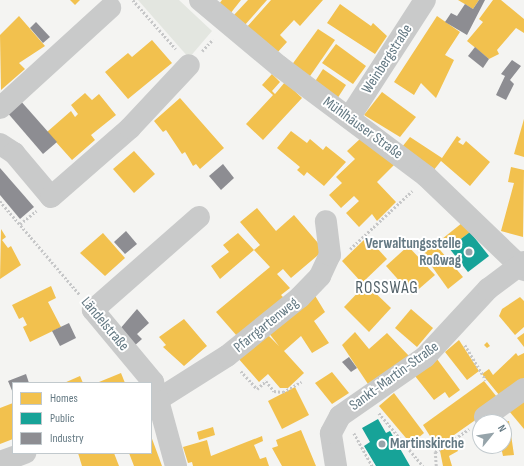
<!DOCTYPE html>
<html>
<head>
<meta charset="utf-8">
<style>
  body { margin:0 }
  #map { position:relative; width:524px; height:466px; overflow:hidden; background:#f4f4f2; font-family:"Sofia Sans Condensed",sans-serif }
  div>[style] { position:absolute }
  [style*='--x'] { left:calc(var(--x)*1px); top:calc(var(--y)*1px); width:calc(var(--w)*1px); rotate:calc(var(--a)*1deg) }
  .green>* { inset:0; background:#e3e6e0 }
  .homes>* { inset:0; background:#f2c14e }
  .public>* { inset:0; background:#17a398 }
  .industry>* { inset:0; background:#8d8d92 }
  .path>* { height:2.5px; margin-top:-1.25px; transform-origin:0; background:repeating-linear-gradient(90deg,#c6c7c8 0 2px,transparent 0 4px) }
  .minor>* { height:22px; margin:-11px; padding:0 11px; transform-origin:11px; border-radius:11px; background:#c9caca }
  .dots>* { width:11px; height:11px; translate:-50% -50%; box-sizing:border-box; border:2px solid #fff; border-radius:50% }
  span { translate:-50% -50%; white-space:nowrap; text-align:center; line-height:1.15; -webkit-text-stroke:4px #fff; paint-order:stroke }
  .street-label { font-size:15px; color:#647983 }
  .poi-label { font-size:15px; color:#647983; font-weight:700 }
  .right { translate:-100% -50%; text-align:right }
  .left { translate:0 -50%; text-align:left }
  .quarter-label { font-size:17px; color:#526168; letter-spacing:1px }
  .legend { position:absolute; left:12px; top:382px; width:140px; height:72px; box-sizing:border-box; background:#fff; border:1px solid #c1c9cd; margin:0; padding:5px 7px; list-style:none; font-size:12px; color:#647983 }
  .legend li { display:flex; align-items:center; gap:8px; height:20px }
  .legend b { width:20px; border:1px solid #c1c9cd }
  .north { position:absolute; left:472px; top:414px; width:40px; height:40px; box-sizing:border-box; background:#fff; border:1px solid #c1c9cd; border-radius:50%; rotate:60deg; font-size:11px; font-weight:700; line-height:16px; text-align:center; color:#647983 }
  .north::after { content:''; display:block; margin:auto; width:14px; height:18px; background:#96a4aa; clip-path:polygon(50% 0,100% 100%,50% 72%,0 100%) }
</style>
</head>
<body>
<div id="map">
  <div class="green">
    <div style="clip-path:polygon(138px 0,179px 0,212px 31px,189px 58px)"></div>
  </div>
  <div class="homes">
    <div style="clip-path:polygon(70px 0,80px 0,75px 5px)"></div>
    <div style="clip-path:polygon(222px 0,241px 0,230px 14px,219px 4px)"></div>
    <div style="clip-path:polygon(248px 0,267px 0,244px 26px,233px 16px)"></div>
    <div style="clip-path:polygon(271px 0,323px 0,300px 26px,294px 20px,280px 35px,287px 42px,276px 54px,246px 28px)"></div>
    <div style="clip-path:polygon(458px 0,479px 0,473px 9px)"></div>
    <div style="clip-path:polygon(493px 0,501px 0,524px 19px,524px 33px,516px 28px,497px 50px,499px 54px,489px 59px,467px 41px,483px 22px,479px 19px)"></div>
    <div style="clip-path:polygon(340px 4px,371px 26px,373px 23px,387px 36px,375px 54px,327px 23px)"></div>
    <div style="clip-path:polygon(19px 16px,45px 46px,19px 63px,25px 69px,1px 90px,0 35px)"></div>
    <div style="clip-path:polygon(437px 16px,460px 32px,445px 55px,454px 60px,436px 98px,421px 83px,414px 95px,394px 82px)"></div>
    <div style="clip-path:polygon(318px 29px,335px 40px,308px 79px,291px 66px)"></div>
    <div style="clip-path:polygon(152px 40px,172px 63px,128px 99px,105px 72px,128px 53px,132px 57px)"></div>
    <div style="clip-path:polygon(336px 44px,366px 66px,353px 84px,322px 63px)"></div>
    <div style="clip-path:polygon(323px 69px,346px 85px,337px 99px,314px 83px)"></div>
    <div style="clip-path:polygon(272px 74px,280px 82px,272px 91px,275px 94px,285px 82px,302px 98px,263px 140px,246px 124px,273px 95px,262px 85px)"></div>
    <div style="clip-path:polygon(382px 92px,416px 117px,400px 137px,364px 115px)"></div>
    <div style="clip-path:polygon(85px 93px,92px 100px,99px 94px,116px 115px,91px 135px,95px 140px,72px 160px,47px 132px,71px 111px,75px 117px,78px 114px,71px 105px)"></div>
    <div style="clip-path:polygon(180px 98px,224px 148px,200px 169px,196px 164px,193px 166px,185px 152px,182px 154px,166px 130px,163px 132px,154px 121px)"></div>
    <div style="clip-path:polygon(524px 119px,524px 157px,514px 154px)"></div>
    <div style="clip-path:polygon(291px 131px,307px 143px,310px 139px,323px 150px,326px 146px,346px 162px,324px 186px,307px 172px,304px 176px,297px 170px,300px 167px,277px 148px)"></div>
    <div style="clip-path:polygon(457px 136px,461px 139px,458px 142px,463px 145px,466px 141px,490px 162px,470px 186px,441px 161px,433px 171px,402px 147px,410px 137px,442px 158px)"></div>
    <div style="clip-path:polygon(361px 138px,394px 165px,377px 182px,396px 202px,377px 221px,372px 214px,359px 227px,346px 213px,359px 201px,354px 196px,341px 208px,329px 195px,342px 183px,336px 177px,355px 159px,347px 151px)"></div>
    <div style="clip-path:polygon(134px 151px,155px 174px,134px 193px,113px 169px)"></div>
    <div style="clip-path:polygon(511px 167px,524px 170px,523px 237px,501px 231px,514px 183px,508px 182px)"></div>
    <div style="clip-path:polygon(257px 208px,276px 231px,294px 215px,324px 250px,291px 278px,283px 269px,277px 274px,290px 288px,281px 295px,284px 298px,237px 336px,216px 312px,270px 267px,254px 250px,260px 245px,240px 222px)"></div>
    <div style="clip-path:polygon(462px 223px,470px 232px,449px 248px,442px 239px)"></div>
    <div style="clip-path:polygon(1px 229px,6px 237px,2px 240px,8px 248px,11px 246px,21px 265px,0 279px)"></div>
    <div style="clip-path:polygon(103px 233px,125px 258px,105px 276px,80px 253px)"></div>
    <div style="clip-path:polygon(238px 233px,254px 250px,220px 279px,211px 266px,229px 252px,223px 245px)"></div>
    <div style="clip-path:polygon(367px 237px,387px 259px,362px 283px,342px 261px)"></div>
    <div style="clip-path:polygon(435px 244px,463px 277px,448px 289px,423px 254px)"></div>
    <div style="clip-path:polygon(408px 246px,435px 275px,412px 295px,386px 266px)"></div>
    <div style="clip-path:polygon(366px 284px,391px 308px,369px 332px,344px 307px)"></div>
    <div style="clip-path:polygon(51px 286px,56px 298px,48px 302px,61px 327px,30px 342px,23px 327px,27px 325px,23px 317px,19px 319px,12px 305px)"></div>
    <div style="clip-path:polygon(314px 294px,325px 312px,314px 321px,329px 343px,312px 353px,301px 336px,284px 351px,304px 373px,288px 388px,280px 388px,268px 374px,259px 382px,237px 357px,267px 334px,279px 346px,268px 332px)"></div>
    <div style="clip-path:polygon(520px 297px,524px 301px,524px 327px,515px 335px,499px 316px,502px 309px)"></div>
    <div style="clip-path:polygon(411px 309px,433px 328px,417px 347px,395px 328px)"></div>
    <div style="clip-path:polygon(184px 319px,207px 346px,184px 366px,163px 347px,166px 345px,159px 337px)"></div>
    <div style="clip-path:polygon(355px 332px,369px 349px,387px 333px,409px 356px,368px 384px,342px 345px)"></div>
    <div style="clip-path:polygon(524px 333px,524px 347px,517px 338px)"></div>
    <div style="clip-path:polygon(459px 340px,479px 371px,467px 380px,445px 352px)"></div>
    <div style="clip-path:polygon(487px 342px,490px 346px,487px 348px,484px 345px)"></div>
    <div style="clip-path:polygon(516px 353px,518px 356px,524px 353px,524px 385px,504px 401px,482px 374px,489px 369px,493px 375px)"></div>
    <div style="clip-path:polygon(437px 359px,460px 390px,449px 398px,445px 392px,434px 400px,415px 376px)"></div>
    <div style="clip-path:polygon(332px 372px,349px 393px,332px 404px,315px 383px)"></div>
    <div style="clip-path:polygon(121px 373px,125px 383px,100px 383px,99px 382px)"></div>
    <div style="clip-path:polygon(80px 376px,83px 383px,64px 383px)"></div>
    <div style="clip-path:polygon(484px 381px,501px 402px,437px 447px,423px 425px)"></div>
    <div style="clip-path:polygon(295px 387px,309px 415px,282px 429px,268px 401px)"></div>
    <div style="clip-path:polygon(394px 393px,424px 433px,411px 444px,379px 406px)"></div>
    <div style="clip-path:polygon(524px 399px,524px 429px,509px 411px)"></div>
    <div style="clip-path:polygon(13px 403px,13px 439px,0 444px,0 408px)"></div>
    <div style="clip-path:polygon(509px 421px,514px 455px,503px 456px,501px 447px,487px 449px,486px 446px,504px 446px,504px 422px)"></div>
    <div style="clip-path:polygon(213px 427px,215px 435px,199px 440px,197px 432px)"></div>
    <div style="clip-path:polygon(301px 430px,316px 466px,282px 466px,272px 448px,278px 446px,276px 440px)"></div>
    <div style="clip-path:polygon(151px 436px,162px 466px,134px 466px,129px 453px,151px 453px)"></div>
    <div style="clip-path:polygon(262px 436px,263px 441px,254px 445px,260px 459px,266px 457px,269px 466px,193px 466px,192px 462px,188px 463px,183px 447px,207px 440px,211px 456px)"></div>
    <div style="clip-path:polygon(454px 442px,458px 451px,449px 456px,452px 466px,443px 466px,440px 451px)"></div>
    <div style="clip-path:polygon(78px 453px,114px 453px,119px 466px,82px 466px)"></div>
  </div>
  <div class="public">
    <div style="clip-path:polygon(470px 232px,489px 256px,468px 272px,449px 248px)"></div>
    <div style="clip-path:polygon(378px 419px,386px 433px,390px 431px,410px 466px,376px 466px,364px 446px,370px 442px,362px 428px)"></div>
  </div>
  <div class="industry">
    <div style="clip-path:polygon(479px 0,485px 0,467px 35px,445px 22px,451px 13px,457px 16px,465px 4px,473px 9px)"></div>
    <div style="clip-path:polygon(36px 22px,50px 37px,43px 43px,30px 28px)"></div>
    <div style="clip-path:polygon(475px 47px,489px 59px,483px 68px,468px 56px)"></div>
    <div style="clip-path:polygon(512px 60px,521px 66px,510px 80px,514px 84px,506px 100px,496px 95px,505px 76px,501px 74px)"></div>
    <div style="clip-path:polygon(19px 99px,57px 142px,43px 154px,6px 111px)"></div>
    <div style="clip-path:polygon(223px 164px,234px 178px,221px 190px,209px 176px)"></div>
    <div style="clip-path:polygon(0 168px,34px 207px,20px 219px,0 195px)"></div>
    <div style="clip-path:polygon(126px 231px,137px 244px,125px 254px,114px 242px)"></div>
    <div style="clip-path:polygon(137px 309px,149px 323px,137px 334px,142px 339px,133px 347px,119px 330px)"></div>
    <div style="clip-path:polygon(69px 323px,76px 338px,60px 346px,52px 331px)"></div>
    <div style="clip-path:polygon(349px 357px,357px 368px,351px 372px,342px 362px)"></div>
    <div style="clip-path:polygon(26px 374px,29px 383px,13px 383px,13px 393px,8px 381px)"></div>
  </div>
  <div class="path">
    <div style="--x:133;--y:0;--w:65;--a:48.7"></div>
    <div style="--x:202;--y:51;--w:16;--a:-47"></div>
    <div style="--x:0;--y:201;--w:123;--a:49.6"></div>
    <div style="--x:20;--y:224;--w:21;--a:-39"></div>
    <div style="--x:350;--y:249;--w:85;--a:-43.1"></div>
    <div style="--x:465;--y:345;--w:41;--a:59"></div>
    <div style="--x:241;--y:371;--w:24;--a:48"></div>
    <div style="--x:257;--y:389;--w:12;--a:-42"></div>
    <div style="--x:266;--y:381;--w:13;--a:51"></div>
    <div style="--x:274;--y:391;--w:9;--a:6"></div>
    <div style="--x:283;--y:392;--w:21;--a:-29"></div>
    <div style="--x:379;--y:413;--w:69;--a:50.3"></div>
    <div style="--x:354;--y:433;--w:38;--a:61"></div>
    <div style="--x:436;--y:466;--w:14;--a:-94"></div>
    <div style="--x:435;--y:452;--w:41;--a:-34.1"></div>
  </div>
  <div class="minor">
    <div style="--x:200;--y:0;--w:103;--a:39.9"></div>
    <div style="--x:279;--y:66;--w:184;--a:36.8"></div>
    <div style="--x:426;--y:176;--w:136;--a:43.8"></div>
    <div style="--x:0;--y:108;--w:149;--a:-42.3"></div>
    <div style="--x:349;--y:118;--w:140;--a:-57.2"></div>
    <div style="--x:0;--y:144;--w:17;--a:33"></div>
    <div style="--x:14;--y:153;--w:57;--a:49.9"></div>
    <div style="--x:51;--y:197;--w:105;--a:-41.1"></div>
    <div style="--x:130;--y:128;--w:86;--a:-46.9"></div>
    <div style="--x:151;--y:404;--w:90;--a:-32.3"></div>
    <div style="--x:227;--y:356;--w:94;--a:-38.9"></div>
    <div style="--x:300;--y:297;--w:29;--a:-46"></div>
    <div style="--x:320;--y:276;--w:23;--a:-65"></div>
    <div style="--x:330;--y:255;--w:34;--a:-97"></div>
    <div style="--x:485;--y:417;--w:48;--a:-35.7"></div>
    <div style="--x:0;--y:462;--w:27;--a:-20"></div>
    <div style="--x:176;--y:466;--w:87;--a:-105.3"></div>
    <div style="--x:153;--y:382;--w:94;--a:-129.8"></div>
    <div style="--x:93;--y:310;--w:141;--a:-41.3"></div>
    <div style="--x:336;--y:466;--w:33;--a:-99"></div>
    <div style="--x:331;--y:433;--w:19;--a:-62"></div>
    <div style="--x:340;--y:416;--w:103;--a:-34.8"></div>
    <div style="--x:425;--y:357;--w:93;--a:-47.2"></div>
    <div style="--x:488;--y:289;--w:45;--a:-36.9"></div>
  </div>
  <div class="dots">
    <div style="left:469px;top:252px;background:#96a4aa"></div>
    <div style="left:382px;top:444px;background:#96a4aa"></div>
  </div>
  <div class="street-label">
    <span style="left:387px;top:59px;rotate:-57deg">Weinbergstraße</span>
    <span style="left:363px;top:128px;rotate:36deg">Mühlhäuser Straße</span>
    <span style="left:105px;top:324px;rotate:50deg">Ländelstraße</span>
    <span style="left:266px;top:325px;rotate:-39deg">Pfarrgartenweg</span>
    <span style="left:394px;top:376px;rotate:-36deg">Sankt-Martin-Straße</span>
  </div>
  <div class="poi-label">
    <span class="right" style="left:461px;top:252px">Verwaltungsstelle<br>Roßwag</span>
    <span class="left" style="left:390px;top:444px">Martinskirche</span>
  </div>
  <div class="quarter-label">
    <span style="left:387px;top:289px">ROSSWAG</span>
  </div>
  <ul class="legend">
  <li><b style="height:11px;background:#f2c14e"></b>Homes</li>
  <li><b style="height:11px;background:#17a398"></b>Public</li>
  <li><b style="height:11px;background:#8d8d92"></b>Industry</li>
  </ul>
  <div class="north">N</div>
</div>
</body>
</html>
